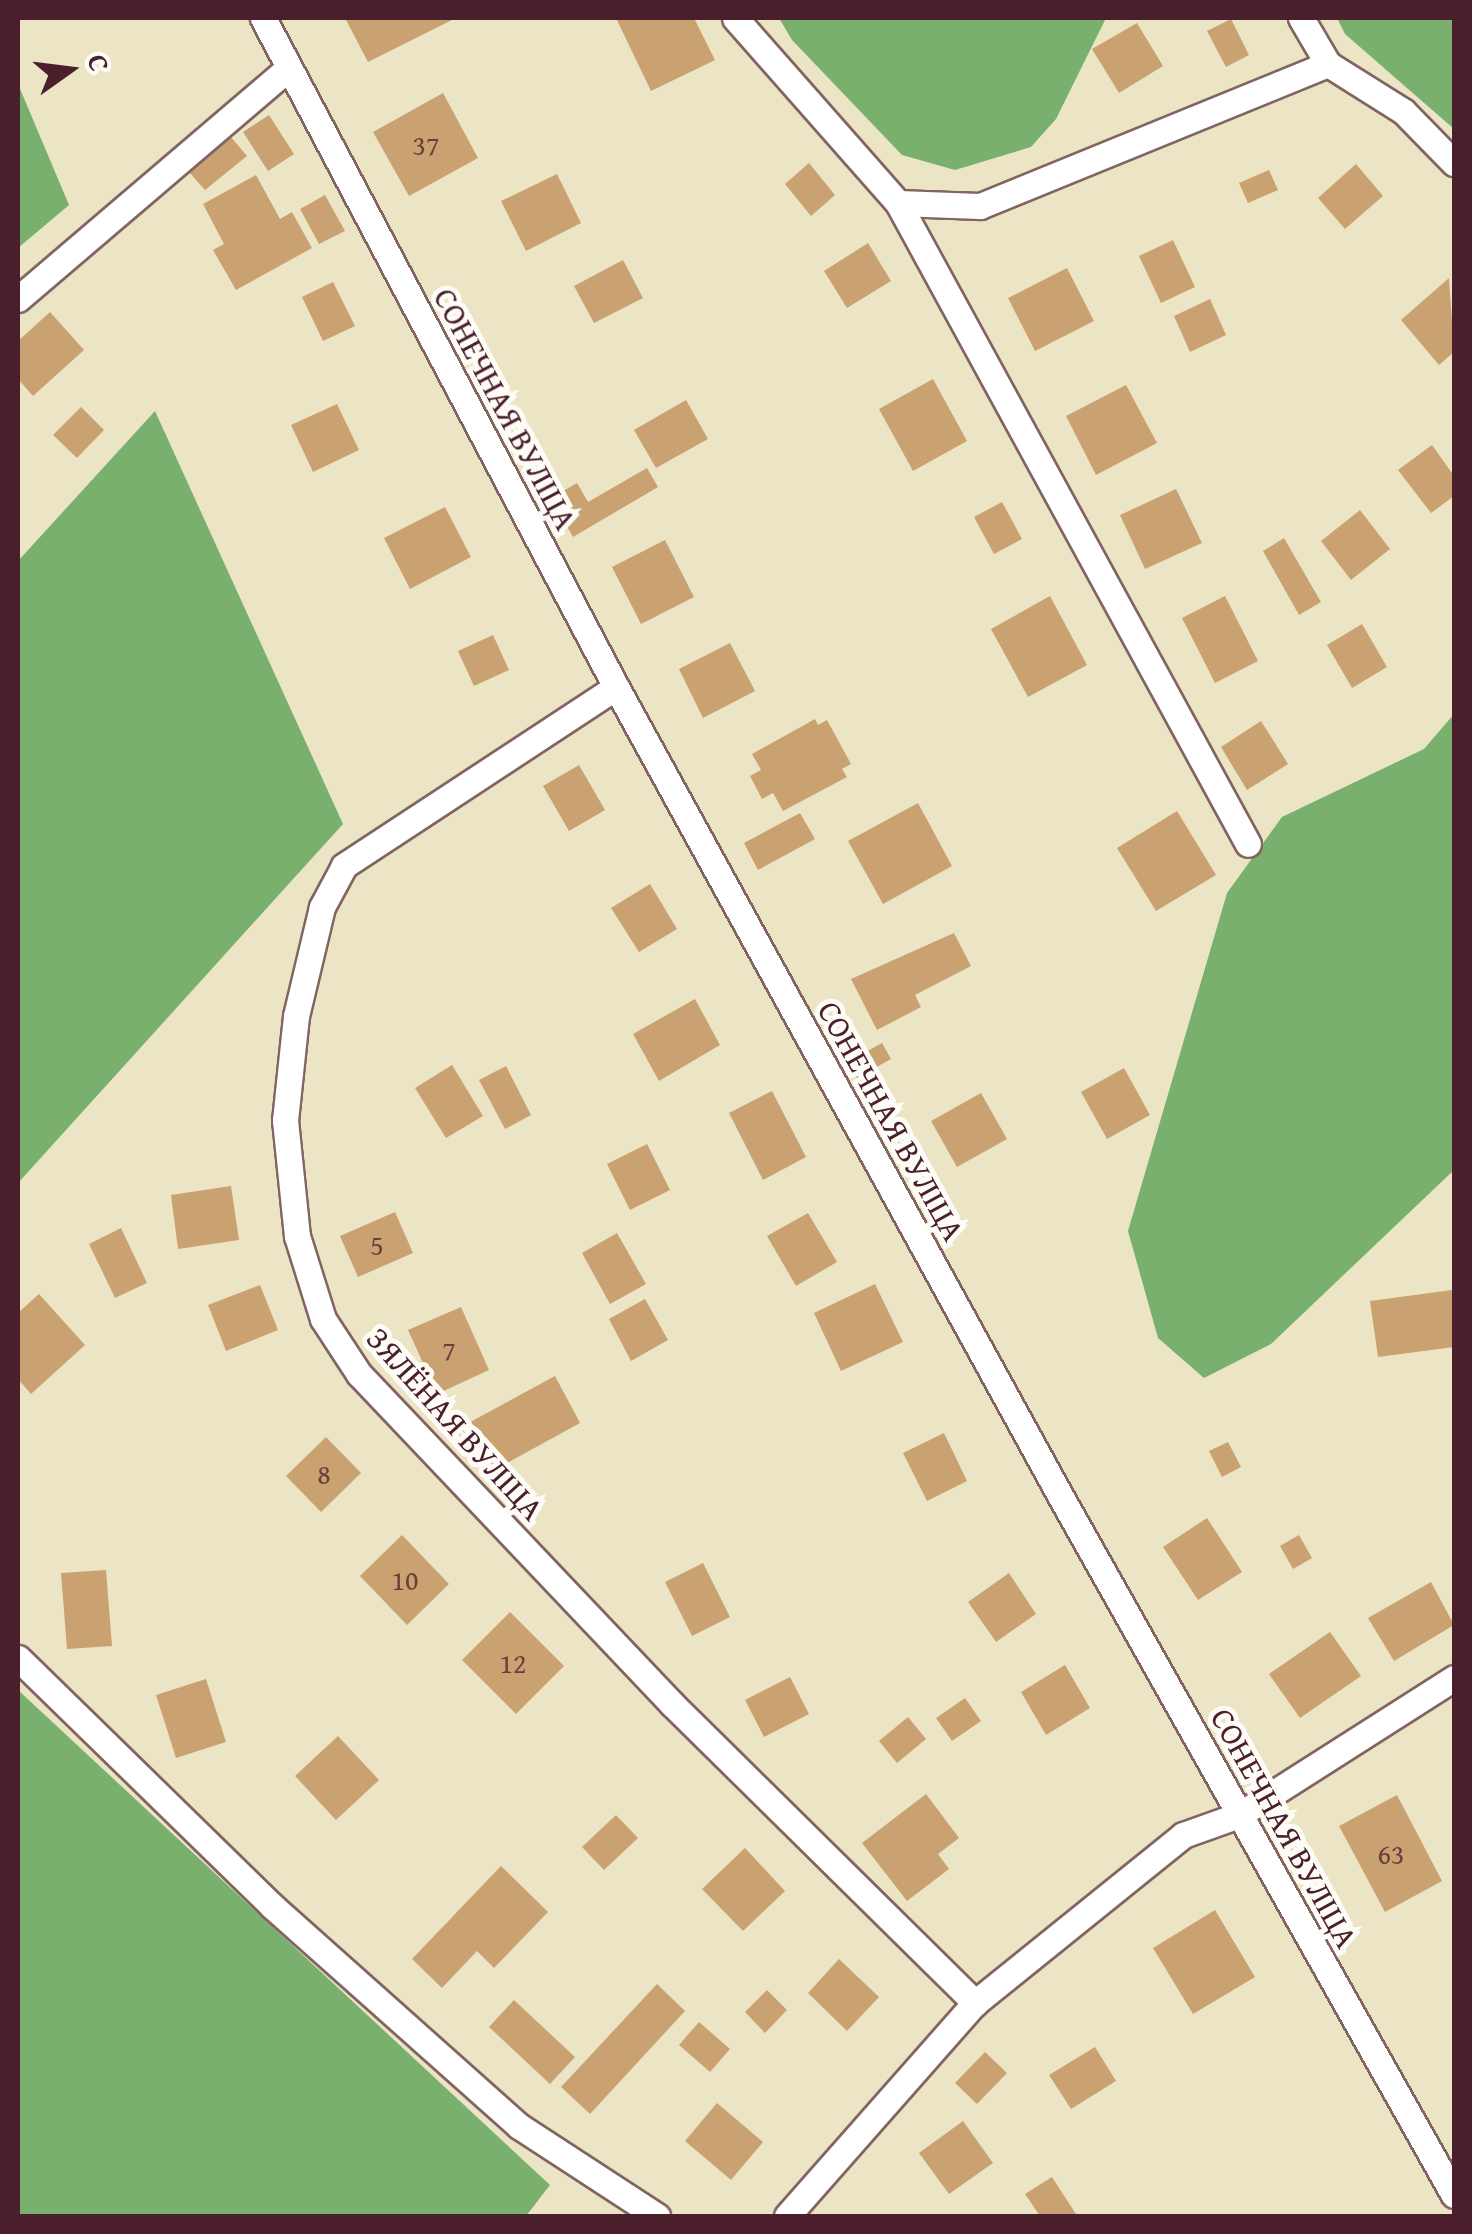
<!DOCTYPE html>
<html>
<head>
<meta charset="utf-8">
<style>
  body { margin:0 }
  #map { position:relative; width:1472px; height:2234px; overflow:hidden; background:#ebe5c5; font-family:"Gentium Book Plus",serif }
  div>[style] { position:absolute }
  [style*='--x'] { left:calc(var(--x)*1px); top:calc(var(--y)*1px); width:calc(var(--w)*1px); rotate:calc(var(--a)*1deg) }
  .forest>* { inset:0; background:#7ab06e }
  .building>* { inset:0; background:#caa271 }
  .roads { filter:drop-shadow(2px 0 #826461) drop-shadow(-2px 0 #826461) drop-shadow(0 2px #826461) drop-shadow(0 -2px #826461) }
  .minor>* { height:25px; margin:-12.5px; padding:0 12.5px; transform-origin:12.5px; border-radius:12.5px; background:#fff }
  span { translate:-50% -50%; white-space:nowrap; text-align:center; line-height:1.15; -webkit-text-stroke:10px #fdfcf7; paint-order:stroke }
  .number-label { font-size:28px; color:#6a403c }
  .number-label span { -webkit-text-stroke-width:0 }
  .street-label { font-size:32px; color:#4a1f2b }
  .frame { position:absolute; inset:0; border:20px solid #4a1f2b; pointer-events:none }
  .north { position:absolute; left:20px; top:20px; width:100px; height:100px; -webkit-text-stroke:8px #fdfcf7; paint-order:stroke; rotate:76deg; font-size:28px; font-weight:700; line-height:40px; text-align:center; color:#4a1f2b }
  .north::after { content:''; display:block; margin:auto; width:35px; height:45px; background:#4a1f2b; clip-path:polygon(50% 0,100% 100%,50% 72%,0 100%) }
</style>
</head>
<body>
<div id="map">
  <div class="forest">
    <div style="clip-path:polygon(779px 18px,1106px 18px,1056px 119px,1031px 147px,955px 170px,902px 155px,792px 40px)"></div>
    <div style="clip-path:polygon(1337px 18px,1454px 18px,1454px 129px,1345px 34px)"></div>
    <div style="clip-path:polygon(18px 84px,69px 205px,18px 248px)"></div>
    <div style="clip-path:polygon(155px 411px,343px 824px,18px 1183px,18px 561px)"></div>
    <div style="clip-path:polygon(1454px 714px,1454px 1170px,1271px 1344px,1204px 1378px,1158px 1338px,1128px 1231px,1227px 893px,1282px 817px,1424px 749px)"></div>
    <div style="clip-path:polygon(18px 1690px,550px 2185px,526px 2216px,18px 2216px)"></div>
  </div>
  <div class="building">
    <div style="clip-path:polygon(345px 18px,456px 18px,368px 62px)"></div>
    <div style="clip-path:polygon(616px 18px,694px 18px,715px 60px,651px 91px)"></div>
    <div style="clip-path:polygon(1231px 19px,1249px 55px,1226px 67px,1207px 31px)"></div>
    <div style="clip-path:polygon(1137px 23px,1163px 66px,1119px 93px,1092px 49px)"></div>
    <div style="clip-path:polygon(443px 93px,478px 158px,409px 196px,373px 132px)"></div>
    <div style="clip-path:polygon(269px 115px,294px 154px,268px 171px,243px 132px)"></div>
    <div style="clip-path:polygon(231px 137px,247px 156px,205px 190px,189px 172px)"></div>
    <div style="clip-path:polygon(809px 163px,835px 195px,811px 216px,785px 184px)"></div>
    <div style="clip-path:polygon(1356px 164px,1383px 196px,1345px 229px,1318px 198px)"></div>
    <div style="clip-path:polygon(1269px 170px,1278px 190px,1248px 203px,1239px 183px)"></div>
    <div style="clip-path:polygon(557px 174px,581px 223px,526px 251px,501px 201px)"></div>
    <div style="clip-path:polygon(256px 175px,280px 219px,292px 212px,312px 248px,236px 290px,213px 250px,224px 244px,203px 204px)"></div>
    <div style="clip-path:polygon(325px 195px,345px 231px,319px 244px,300px 209px)"></div>
    <div style="clip-path:polygon(1173px 240px,1195px 287px,1161px 303px,1139px 256px)"></div>
    <div style="clip-path:polygon(868px 243px,891px 281px,847px 308px,824px 271px)"></div>
    <div style="clip-path:polygon(623px 260px,643px 298px,594px 323px,574px 286px)"></div>
    <div style="clip-path:polygon(1067px 268px,1094px 321px,1035px 351px,1008px 298px)"></div>
    <div style="clip-path:polygon(1449px 278px,1454px 352px,1439px 365px,1401px 320px)"></div>
    <div style="clip-path:polygon(333px 282px,355px 326px,323px 341px,302px 297px)"></div>
    <div style="clip-path:polygon(1210px 299px,1226px 335px,1190px 352px,1174px 316px)"></div>
    <div style="clip-path:polygon(50px 312px,84px 350px,33px 396px,18px 379px,18px 341px)"></div>
    <div style="clip-path:polygon(933px 379px,967px 441px,913px 471px,879px 409px)"></div>
    <div style="clip-path:polygon(1126px 385px,1157px 443px,1096px 475px,1066px 416px)"></div>
    <div style="clip-path:polygon(686px 400px,708px 439px,656px 468px,634px 430px)"></div>
    <div style="clip-path:polygon(337px 404px,359px 450px,313px 472px,291px 425px)"></div>
    <div style="clip-path:polygon(81px 407px,104px 430px,77px 458px,53px 435px)"></div>
    <div style="clip-path:polygon(1432px 445px,1454px 476px,1454px 496px,1431px 513px,1398px 470px)"></div>
    <div style="clip-path:polygon(647px 468px,658px 487px,573px 537px,551px 498px,577px 483px,588px 502px)"></div>
    <div style="clip-path:polygon(1176px 489px,1202px 543px,1145px 569px,1120px 515px)"></div>
    <div style="clip-path:polygon(1002px 502px,1022px 539px,994px 554px,974px 517px)"></div>
    <div style="clip-path:polygon(445px 507px,471px 557px,410px 589px,384px 538px)"></div>
    <div style="clip-path:polygon(1360px 510px,1390px 549px,1351px 580px,1321px 541px)"></div>
    <div style="clip-path:polygon(1284px 538px,1321px 602px,1299px 615px,1263px 551px)"></div>
    <div style="clip-path:polygon(665px 540px,694px 597px,641px 624px,612px 567px)"></div>
    <div style="clip-path:polygon(1050px 596px,1087px 665px,1028px 697px,991px 629px)"></div>
    <div style="clip-path:polygon(1225px 596px,1258px 661px,1215px 683px,1182px 618px)"></div>
    <div style="clip-path:polygon(1362px 624px,1387px 667px,1352px 688px,1327px 645px)"></div>
    <div style="clip-path:polygon(493px 635px,509px 670px,474px 686px,458px 651px)"></div>
    <div style="clip-path:polygon(730px 643px,755px 691px,703px 718px,679px 669px)"></div>
    <div style="clip-path:polygon(815px 719px,818px 725px,827px 720px,851px 764px,842px 769px,847px 777px,783px 811px,773px 793px,762px 799px,750px 776px,761px 770px,752px 754px)"></div>
    <div style="clip-path:polygon(1261px 721px,1288px 764px,1247px 790px,1221px 747px)"></div>
    <div style="clip-path:polygon(579px 765px,605px 810px,569px 831px,543px 786px)"></div>
    <div style="clip-path:polygon(918px 803px,952px 866px,883px 904px,848px 841px)"></div>
    <div style="clip-path:polygon(1177px 811px,1216px 875px,1156px 911px,1117px 848px)"></div>
    <div style="clip-path:polygon(800px 813px,815px 839px,758px 870px,744px 843px)"></div>
    <div style="clip-path:polygon(650px 884px,677px 929px,639px 952px,611px 908px)"></div>
    <div style="clip-path:polygon(954px 933px,971px 966px,915px 995px,921px 1007px,877px 1030px,851px 979px)"></div>
    <div style="clip-path:polygon(695px 999px,720px 1045px,659px 1081px,633px 1034px)"></div>
    <div style="clip-path:polygon(882px 1043px,891px 1059px,857px 1078px,848px 1062px)"></div>
    <div style="clip-path:polygon(452px 1065px,483px 1116px,446px 1138px,415px 1088px)"></div>
    <div style="clip-path:polygon(506px 1066px,531px 1115px,505px 1129px,479px 1080px)"></div>
    <div style="clip-path:polygon(1124px 1068px,1150px 1115px,1107px 1139px,1081px 1092px)"></div>
    <div style="clip-path:polygon(772px 1091px,806px 1157px,763px 1180px,729px 1113px)"></div>
    <div style="clip-path:polygon(981px 1093px,1007px 1139px,957px 1167px,931px 1121px)"></div>
    <div style="clip-path:polygon(647px 1144px,670px 1190px,630px 1210px,607px 1164px)"></div>
    <div style="clip-path:polygon(231px 1186px,239px 1240px,178px 1249px,171px 1195px)"></div>
    <div style="clip-path:polygon(395px 1212px,413px 1253px,358px 1277px,340px 1236px)"></div>
    <div style="clip-path:polygon(808px 1213px,837px 1262px,796px 1286px,767px 1236px)"></div>
    <div style="clip-path:polygon(121px 1228px,147px 1283px,115px 1298px,89px 1244px)"></div>
    <div style="clip-path:polygon(617px 1233px,646px 1284px,610px 1304px,582px 1253px)"></div>
    <div style="clip-path:polygon(875px 1284px,903px 1342px,841px 1371px,814px 1313px)"></div>
    <div style="clip-path:polygon(260px 1285px,278px 1330px,226px 1351px,208px 1305px)"></div>
    <div style="clip-path:polygon(1452px 1290px,1454px 1347px,1378px 1357px,1370px 1301px)"></div>
    <div style="clip-path:polygon(39px 1294px,85px 1345px,31px 1394px,18px 1379px,18px 1313px)"></div>
    <div style="clip-path:polygon(645px 1299px,668px 1340px,631px 1361px,609px 1319px)"></div>
    <div style="clip-path:polygon(461px 1307px,489px 1370px,437px 1394px,408px 1330px)"></div>
    <div style="clip-path:polygon(555px 1376px,580px 1423px,487px 1474px,461px 1427px)"></div>
    <div style="clip-path:polygon(944px 1433px,967px 1481px,927px 1501px,903px 1453px)"></div>
    <div style="clip-path:polygon(326px 1437px,361px 1473px,321px 1512px,286px 1476px)"></div>
    <div style="clip-path:polygon(1228px 1442px,1241px 1467px,1222px 1477px,1209px 1451px)"></div>
    <div style="clip-path:polygon(1207px 1518px,1242px 1572px,1198px 1600px,1163px 1547px)"></div>
    <div style="clip-path:polygon(402px 1535px,449px 1584px,407px 1625px,360px 1576px)"></div>
    <div style="clip-path:polygon(1299px 1535px,1312px 1558px,1293px 1569px,1280px 1546px)"></div>
    <div style="clip-path:polygon(703px 1563px,730px 1617px,692px 1636px,665px 1582px)"></div>
    <div style="clip-path:polygon(106px 1570px,112px 1646px,67px 1649px,61px 1573px)"></div>
    <div style="clip-path:polygon(1009px 1573px,1036px 1614px,996px 1642px,968px 1602px)"></div>
    <div style="clip-path:polygon(1431px 1582px,1454px 1625px,1394px 1661px,1368px 1618px)"></div>
    <div style="clip-path:polygon(510px 1612px,564px 1666px,516px 1714px,462px 1660px)"></div>
    <div style="clip-path:polygon(1330px 1632px,1361px 1676px,1300px 1718px,1269px 1674px)"></div>
    <div style="clip-path:polygon(1065px 1665px,1090px 1708px,1046px 1735px,1021px 1692px)"></div>
    <div style="clip-path:polygon(790px 1677px,809px 1714px,764px 1737px,745px 1700px)"></div>
    <div style="clip-path:polygon(206px 1679px,226px 1742px,176px 1758px,156px 1695px)"></div>
    <div style="clip-path:polygon(965px 1698px,981px 1721px,952px 1741px,936px 1718px)"></div>
    <div style="clip-path:polygon(908px 1717px,926px 1739px,897px 1763px,879px 1741px)"></div>
    <div style="clip-path:polygon(338px 1736px,379px 1780px,336px 1820px,295px 1776px)"></div>
    <div style="clip-path:polygon(926px 1794px,959px 1838px,938px 1854px,949px 1869px,907px 1901px,862px 1843px)"></div>
    <div style="clip-path:polygon(1397px 1795px,1442px 1881px,1385px 1912px,1339px 1826px)"></div>
    <div style="clip-path:polygon(616px 1815px,638px 1838px,604px 1870px,582px 1847px)"></div>
    <div style="clip-path:polygon(745px 1848px,785px 1891px,743px 1931px,702px 1889px)"></div>
    <div style="clip-path:polygon(501px 1866px,548px 1912px,494px 1968px,477px 1951px,442px 1988px,412px 1959px)"></div>
    <div style="clip-path:polygon(1215px 1910px,1255px 1977px,1193px 2014px,1153px 1948px)"></div>
    <div style="clip-path:polygon(839px 1959px,879px 1997px,847px 2031px,808px 1993px)"></div>
    <div style="clip-path:polygon(657px 1984px,685px 2011px,590px 2114px,561px 2087px)"></div>
    <div style="clip-path:polygon(767px 1990px,787px 2010px,765px 2033px,745px 2012px)"></div>
    <div style="clip-path:polygon(514px 2000px,575px 2057px,550px 2084px,489px 2027px)"></div>
    <div style="clip-path:polygon(699px 2022px,730px 2049px,710px 2072px,679px 2045px)"></div>
    <div style="clip-path:polygon(1095px 2047px,1116px 2081px,1071px 2109px,1049px 2075px)"></div>
    <div style="clip-path:polygon(985px 2052px,1007px 2073px,977px 2104px,955px 2083px)"></div>
    <div style="clip-path:polygon(717px 2103px,763px 2142px,731px 2180px,685px 2141px)"></div>
    <div style="clip-path:polygon(963px 2121px,993px 2163px,949px 2194px,919px 2153px)"></div>
    <div style="clip-path:polygon(1052px 2177px,1076px 2214px,1072px 2216px,1040px 2216px,1025px 2194px)"></div>
  </div>
  <div class="roads">
    <div class="minor">
      <div style="--x:263;--y:18;--w:756;--a:62.18"></div>
      <div style="--x:616;--y:687;--w:916;--a:61.22"></div>
      <div style="--x:1057;--y:1490;--w:809;--a:60.62"></div>
      <div style="--x:735;--y:18;--w:247;--a:48.6"></div>
      <div style="--x:898;--y:203;--w:730;--a:61.36"></div>
      <div style="--x:1301;--y:18;--w:53;--a:59.6"></div>
      <div style="--x:1328;--y:64;--w:89;--a:32.1"></div>
      <div style="--x:1403;--y:111;--w:73;--a:45.6"></div>
      <div style="--x:898;--y:203;--w:82;--a:2.1"></div>
      <div style="--x:980;--y:206;--w:376;--a:-22.2"></div>
      <div style="--x:18;--y:299;--w:354;--a:-40.5"></div>
      <div style="--x:616;--y:687;--w:326;--a:146.7"></div>
      <div style="--x:344;--y:866;--w:47;--a:118.2"></div>
      <div style="--x:322;--y:907;--w:112;--a:103.4"></div>
      <div style="--x:296;--y:1016;--w:105;--a:96"></div>
      <div style="--x:285;--y:1120;--w:117;--a:84.1"></div>
      <div style="--x:297;--y:1236;--w:87;--a:72.6"></div>
      <div style="--x:323;--y:1319;--w:66;--a:56.8"></div>
      <div style="--x:359;--y:1374;--w:455;--a:46.5"></div>
      <div style="--x:672;--y:1704;--w:426;--a:44.6"></div>
      <div style="--x:18;--y:1658;--w:355;--a:44.3"></div>
      <div style="--x:272;--y:1906;--w:331;--a:41.7"></div>
      <div style="--x:519;--y:2126;--w:165;--a:33.1"></div>
      <div style="--x:787;--y:2216;--w:284;--a:-48.6"></div>
      <div style="--x:975;--y:2003;--w:267;--a:-38.9"></div>
      <div style="--x:1183;--y:1835;--w:59;--a:-19.7"></div>
      <div style="--x:1239;--y:1815;--w:255;--a:-32.5"></div>
    </div>
  </div>
  <div class="number-label">
    <span style="left:426px;top:145px">37</span>
    <span style="left:377px;top:1245px">5</span>
    <span style="left:449px;top:1350px">7</span>
    <span style="left:324px;top:1474px">8</span>
    <span style="left:405px;top:1580px">10</span>
    <span style="left:513px;top:1663px">12</span>
    <span style="left:1391px;top:1854px">63</span>
  </div>
  <div class="street-label">
    <span style="left:505px;top:409px;rotate:62deg">СОНЕЧНАЯ ВУЛІЦА</span>
    <span style="left:891px;top:1121px;rotate:61deg">СОНЕЧНАЯ ВУЛІЦА</span>
    <span style="left:455px;top:1424px;rotate:48deg">ЗЯЛЁНАЯ ВУЛІЦА</span>
    <span style="left:1284px;top:1828px;rotate:61deg">СОНЕЧНАЯ ВУЛІЦА</span>
  </div>
  <div class="frame"></div>
  <div class="north">С</div>
</div>
</body>
</html>
